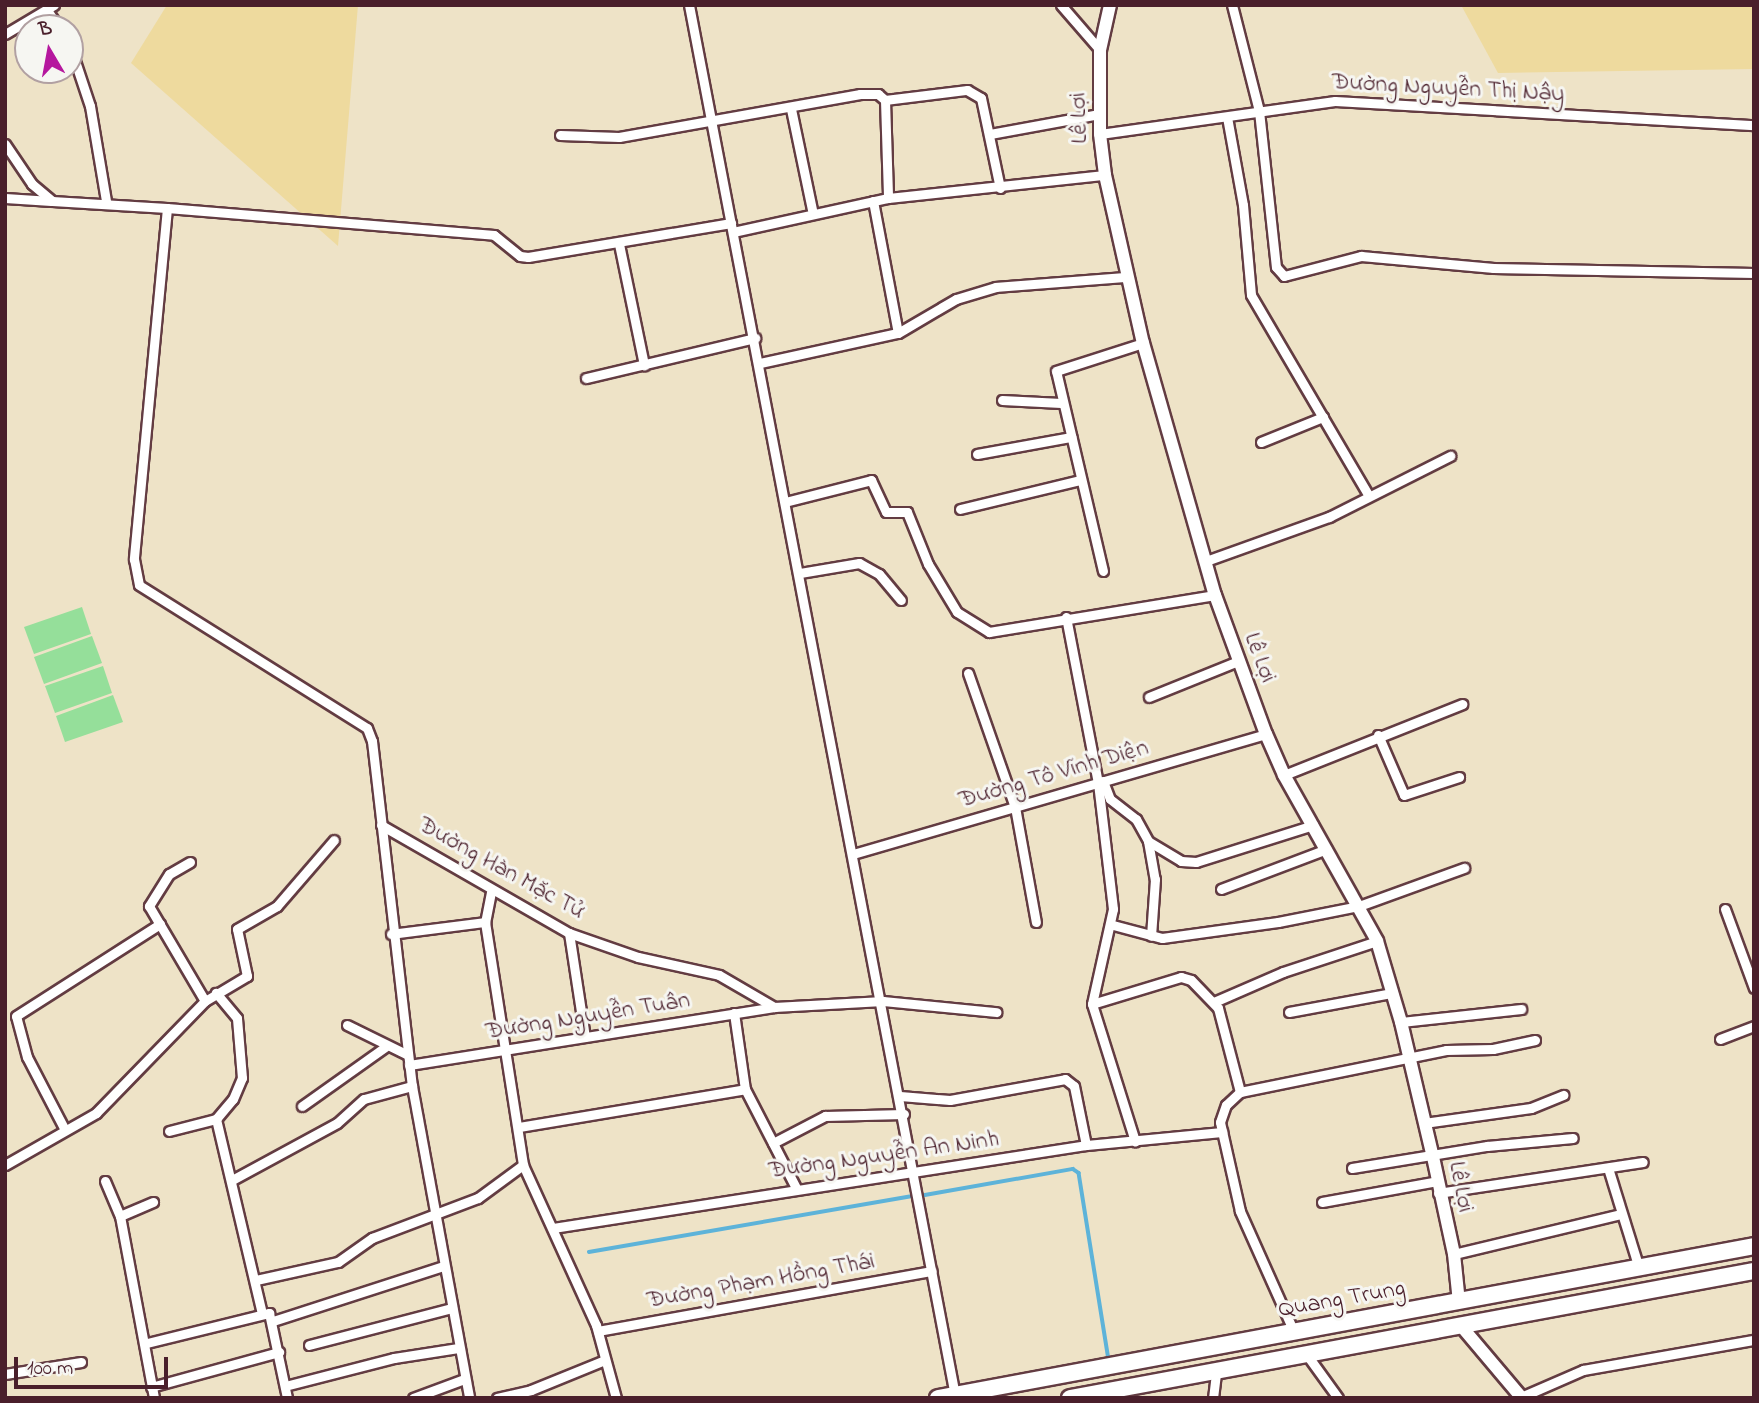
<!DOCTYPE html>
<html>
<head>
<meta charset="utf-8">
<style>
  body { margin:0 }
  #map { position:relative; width:1759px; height:1403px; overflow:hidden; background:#eee3c7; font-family:"Indie Flower",sans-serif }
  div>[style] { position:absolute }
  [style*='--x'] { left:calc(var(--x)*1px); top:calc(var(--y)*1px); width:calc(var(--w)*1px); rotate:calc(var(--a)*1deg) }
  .green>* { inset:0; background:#95df9a }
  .sand>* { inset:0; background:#eeda9e }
  .stream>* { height:3.5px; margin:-1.75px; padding:0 1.75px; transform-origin:1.75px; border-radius:1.75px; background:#5db3d9 }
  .roads { filter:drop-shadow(2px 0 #633c42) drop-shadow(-2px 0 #633c42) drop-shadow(0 2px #633c42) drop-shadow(0 -2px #633c42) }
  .street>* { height:9px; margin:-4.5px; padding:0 4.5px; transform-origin:4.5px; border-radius:4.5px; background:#fff }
  .secondary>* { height:12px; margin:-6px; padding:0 6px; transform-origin:6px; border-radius:6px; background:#fff }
  .highway>* { height:16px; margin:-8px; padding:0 8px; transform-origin:8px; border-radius:8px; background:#fff }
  span { translate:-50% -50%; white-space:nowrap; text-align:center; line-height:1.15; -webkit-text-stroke:6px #f6f6f2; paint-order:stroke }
  .street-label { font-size:24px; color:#4a1f2b }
  .frame { position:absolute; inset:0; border:7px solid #4a1f2b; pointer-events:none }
  .north { position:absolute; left:14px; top:14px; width:70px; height:70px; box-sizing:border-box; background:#f6f6f2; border:2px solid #b1a0a2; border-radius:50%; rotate:350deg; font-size:19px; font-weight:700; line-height:28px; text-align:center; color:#4a1f2b }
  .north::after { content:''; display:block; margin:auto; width:24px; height:32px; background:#b5179e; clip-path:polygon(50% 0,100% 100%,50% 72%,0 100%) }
  .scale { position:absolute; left:14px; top:1357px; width:154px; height:32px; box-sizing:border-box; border:4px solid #4a1f2b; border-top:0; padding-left:9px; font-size:21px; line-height:24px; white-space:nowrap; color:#4a1f2b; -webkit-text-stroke:5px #f6f6f2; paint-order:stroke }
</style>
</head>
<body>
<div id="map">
  <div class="green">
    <div style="clip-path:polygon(82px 607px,91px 634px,34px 654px,24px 627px)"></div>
    <div style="clip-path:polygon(92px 636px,102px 663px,44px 684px,34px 657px)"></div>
    <div style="clip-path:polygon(103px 666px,112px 693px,55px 713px,45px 686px)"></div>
    <div style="clip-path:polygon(113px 695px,123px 722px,65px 742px,56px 716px)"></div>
  </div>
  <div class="sand">
    <div style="clip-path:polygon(167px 5px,358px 5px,338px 246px,131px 63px)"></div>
    <div style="clip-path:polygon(1461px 5px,1754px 5px,1754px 69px,1498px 73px)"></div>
  </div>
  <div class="stream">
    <div style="--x:925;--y:1195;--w:150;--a:-10"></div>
    <div style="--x:1073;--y:1169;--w:7;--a:34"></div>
    <div style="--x:1079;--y:1173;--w:190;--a:80.9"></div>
    <div style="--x:589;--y:1252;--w:325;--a:-9.8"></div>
  </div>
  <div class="roads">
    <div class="street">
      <div style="--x:689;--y:5;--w:1415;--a:79.17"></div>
      <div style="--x:1061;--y:5;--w:60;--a:49.1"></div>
      <div style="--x:1232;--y:5;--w:109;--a:75.7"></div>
      <div style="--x:1259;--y:111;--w:157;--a:83.8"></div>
      <div style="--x:1276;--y:267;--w:12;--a:48"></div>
      <div style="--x:1284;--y:276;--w:80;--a:-14.6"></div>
      <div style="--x:1361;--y:256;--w:133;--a:5.2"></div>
      <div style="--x:1493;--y:268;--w:261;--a:1.1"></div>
      <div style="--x:47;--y:10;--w:22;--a:56"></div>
      <div style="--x:5;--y:34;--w:57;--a:-30.6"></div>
      <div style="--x:70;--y:46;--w:63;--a:71.6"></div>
      <div style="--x:90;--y:106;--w:96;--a:80.4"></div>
      <div style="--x:885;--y:100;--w:98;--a:88.2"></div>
      <div style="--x:791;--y:109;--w:107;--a:78.2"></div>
      <div style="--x:1227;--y:117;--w:89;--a:79.7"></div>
      <div style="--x:1243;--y:205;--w:90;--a:84.9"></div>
      <div style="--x:1251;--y:295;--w:233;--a:59.6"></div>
      <div style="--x:990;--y:134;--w:111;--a:-10.4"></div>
      <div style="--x:1100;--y:134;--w:237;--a:-8"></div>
      <div style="--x:1335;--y:101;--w:420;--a:3.3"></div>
      <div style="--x:560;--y:135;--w:59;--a:1.9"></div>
      <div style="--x:619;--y:137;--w:245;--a:-10.1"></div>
      <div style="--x:860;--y:94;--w:18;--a:0"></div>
      <div style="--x:878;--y:94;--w:9;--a:41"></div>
      <div style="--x:885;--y:100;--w:83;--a:-7"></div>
      <div style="--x:967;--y:90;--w:16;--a:30"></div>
      <div style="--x:981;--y:98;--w:92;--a:78.1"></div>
      <div style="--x:5;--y:144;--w:48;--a:56"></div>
      <div style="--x:32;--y:184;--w:26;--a:40"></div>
      <div style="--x:52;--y:201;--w:115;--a:3.5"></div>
      <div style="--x:167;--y:208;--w:353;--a:95.4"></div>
      <div style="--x:134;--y:559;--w:26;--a:79"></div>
      <div style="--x:139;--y:585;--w:269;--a:32.1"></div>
      <div style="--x:367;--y:728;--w:14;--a:69"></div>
      <div style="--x:372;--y:741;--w:347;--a:83.4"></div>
      <div style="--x:412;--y:1086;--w:317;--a:79.6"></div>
      <div style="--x:5;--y:198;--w:46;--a:3.7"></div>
      <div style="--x:873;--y:201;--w:134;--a:79.3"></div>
      <div style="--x:167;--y:208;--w:328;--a:4.7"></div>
      <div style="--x:494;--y:235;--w:33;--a:39"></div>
      <div style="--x:520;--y:256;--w:8;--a:7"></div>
      <div style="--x:528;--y:257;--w:206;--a:-9.5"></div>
      <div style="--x:733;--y:232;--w:159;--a:-12.4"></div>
      <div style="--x:888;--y:198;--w:218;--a:-6.1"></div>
      <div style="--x:619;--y:244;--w:124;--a:78.3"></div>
      <div style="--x:760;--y:363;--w:141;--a:-12.3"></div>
      <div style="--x:898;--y:333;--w:67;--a:-30.4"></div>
      <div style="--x:956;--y:299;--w:42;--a:-16.7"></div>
      <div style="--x:996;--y:287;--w:131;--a:-4.4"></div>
      <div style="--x:586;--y:378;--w:174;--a:-13.3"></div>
      <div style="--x:1002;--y:400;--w:59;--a:2.9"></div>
      <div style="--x:1261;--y:442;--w:67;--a:-22"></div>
      <div style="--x:977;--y:454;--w:96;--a:-10.3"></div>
      <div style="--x:785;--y:502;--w:89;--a:-14.3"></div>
      <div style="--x:871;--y:480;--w:35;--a:65"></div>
      <div style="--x:886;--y:512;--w:21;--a:0"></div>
      <div style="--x:907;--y:512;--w:56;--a:68"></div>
      <div style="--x:928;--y:564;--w:56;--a:58.9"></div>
      <div style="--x:957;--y:612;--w:38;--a:32"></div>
      <div style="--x:989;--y:632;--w:229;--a:-9.3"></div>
      <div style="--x:960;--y:509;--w:123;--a:-13.6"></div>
      <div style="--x:1206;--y:561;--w:131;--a:-19.7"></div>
      <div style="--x:1329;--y:517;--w:136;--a:-26.8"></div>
      <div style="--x:1103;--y:571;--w:205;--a:-103.2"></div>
      <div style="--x:1056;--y:371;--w:91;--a:-17.8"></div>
      <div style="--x:800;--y:573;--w:60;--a:-9.6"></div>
      <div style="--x:859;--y:563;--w:23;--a:29"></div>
      <div style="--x:879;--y:574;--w:34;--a:50"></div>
      <div style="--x:1066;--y:617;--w:169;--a:79.1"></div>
      <div style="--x:1098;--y:783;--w:127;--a:83.2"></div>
      <div style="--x:1113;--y:909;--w:97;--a:102.5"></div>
      <div style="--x:1092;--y:1004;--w:144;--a:72.6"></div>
      <div style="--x:968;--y:673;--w:142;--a:70.7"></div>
      <div style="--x:1015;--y:807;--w:117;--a:79.7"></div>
      <div style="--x:1149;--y:697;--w:96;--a:-22"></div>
      <div style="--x:1378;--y:735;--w:65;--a:66.6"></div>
      <div style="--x:1404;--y:795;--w:58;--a:-18.1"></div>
      <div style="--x:1284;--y:775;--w:192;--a:-21.7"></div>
      <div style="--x:1103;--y:781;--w:19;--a:69"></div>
      <div style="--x:1110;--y:799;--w:33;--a:38"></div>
      <div style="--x:1136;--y:819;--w:25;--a:61"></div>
      <div style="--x:1148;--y:841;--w:39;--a:80"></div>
      <div style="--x:1155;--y:879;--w:57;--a:94"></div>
      <div style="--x:381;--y:825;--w:217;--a:29.9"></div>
      <div style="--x:569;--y:933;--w:73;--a:19.2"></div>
      <div style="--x:638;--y:957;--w:83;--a:12.5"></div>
      <div style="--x:719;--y:975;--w:64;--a:30.2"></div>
      <div style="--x:774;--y:1007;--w:109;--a:-3.2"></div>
      <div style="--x:883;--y:1001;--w:114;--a:5.6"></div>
      <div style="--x:1148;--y:841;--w:39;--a:31"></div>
      <div style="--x:1181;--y:861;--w:15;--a:4"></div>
      <div style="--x:1196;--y:862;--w:123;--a:-17.5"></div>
      <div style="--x:853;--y:854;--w:430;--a:-16.2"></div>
      <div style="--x:190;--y:862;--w:24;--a:150"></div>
      <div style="--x:169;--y:874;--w:38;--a:122"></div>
      <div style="--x:149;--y:906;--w:110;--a:59.5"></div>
      <div style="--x:1221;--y:889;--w:113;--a:-20.7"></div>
      <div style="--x:491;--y:892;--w:31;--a:101"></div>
      <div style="--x:485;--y:922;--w:246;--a:81.1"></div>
      <div style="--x:523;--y:1165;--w:176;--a:65.5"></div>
      <div style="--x:596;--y:1325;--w:76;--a:74.7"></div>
      <div style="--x:1725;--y:909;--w:84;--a:69.8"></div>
      <div style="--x:1113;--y:925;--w:51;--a:14.9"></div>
      <div style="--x:1162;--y:938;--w:117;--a:-7.9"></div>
      <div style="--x:1278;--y:922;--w:83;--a:-11.2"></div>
      <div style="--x:1359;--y:906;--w:112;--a:-19.9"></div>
      <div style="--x:569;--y:933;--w:105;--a:81.3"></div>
      <div style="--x:391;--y:934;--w:95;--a:-7.3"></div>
      <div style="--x:1214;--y:1002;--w:75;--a:-23.5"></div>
      <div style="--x:1283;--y:972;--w:99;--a:-18.3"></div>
      <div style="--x:1092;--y:1004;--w:93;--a:-16.9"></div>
      <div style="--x:1181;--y:977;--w:10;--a:17"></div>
      <div style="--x:1191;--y:980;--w:39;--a:46"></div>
      <div style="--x:1218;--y:1008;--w:87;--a:75.3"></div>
      <div style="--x:1289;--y:1012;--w:105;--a:-10.5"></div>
      <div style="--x:734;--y:1013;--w:77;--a:81.8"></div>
      <div style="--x:745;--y:1089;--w:111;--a:62.7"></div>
      <div style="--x:1401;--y:1022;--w:121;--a:-6.2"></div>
      <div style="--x:347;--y:1025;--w:68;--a:26.2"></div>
      <div style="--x:1720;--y:1039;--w:36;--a:-21"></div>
      <div style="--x:409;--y:1065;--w:370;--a:-9"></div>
      <div style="--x:900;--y:1096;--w:50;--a:4.6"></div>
      <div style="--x:950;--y:1100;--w:117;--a:-10.3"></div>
      <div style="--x:1065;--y:1079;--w:11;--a:38"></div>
      <div style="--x:1074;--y:1086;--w:60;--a:78.5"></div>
      <div style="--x:302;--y:1106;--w:102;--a:-35.4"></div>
      <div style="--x:216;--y:1119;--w:200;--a:76.7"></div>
      <div style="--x:1424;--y:1123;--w:108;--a:-8"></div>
      <div style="--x:1531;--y:1108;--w:35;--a:-22"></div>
      <div style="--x:519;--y:1127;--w:229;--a:-9.5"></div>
      <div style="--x:65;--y:1130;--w:82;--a:-117.5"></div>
      <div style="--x:27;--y:1057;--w:42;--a:-105"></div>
      <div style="--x:16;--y:1016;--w:171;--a:-32.6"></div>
      <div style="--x:169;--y:1131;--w:49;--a:-14.3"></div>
      <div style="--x:216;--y:1119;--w:26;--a:-50"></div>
      <div style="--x:233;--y:1099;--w:23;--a:-67"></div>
      <div style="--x:242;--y:1078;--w:60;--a:-94.8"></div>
      <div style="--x:237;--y:1018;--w:33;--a:-130"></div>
      <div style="--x:773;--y:1143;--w:59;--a:-27.4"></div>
      <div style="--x:825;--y:1116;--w:79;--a:-1.5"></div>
      <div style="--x:5;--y:1165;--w:105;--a:-29.7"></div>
      <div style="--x:96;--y:1113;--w:156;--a:-45.8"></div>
      <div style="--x:205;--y:1001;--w:49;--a:-30.8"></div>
      <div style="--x:247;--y:976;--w:48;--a:-102"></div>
      <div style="--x:237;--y:929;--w:46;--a:-29.9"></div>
      <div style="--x:277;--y:906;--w:87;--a:-49.2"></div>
      <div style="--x:1352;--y:1168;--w:137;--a:-9.3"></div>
      <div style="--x:1487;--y:1146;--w:86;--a:-5.3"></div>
      <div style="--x:1608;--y:1168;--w:105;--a:72.8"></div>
      <div style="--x:232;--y:1180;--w:119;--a:-28.5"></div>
      <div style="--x:337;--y:1123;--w:36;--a:-42"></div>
      <div style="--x:364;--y:1099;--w:50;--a:-15.2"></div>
      <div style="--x:105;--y:1181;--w:38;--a:67"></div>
      <div style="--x:120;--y:1216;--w:185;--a:79.4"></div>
      <div style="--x:1438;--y:1193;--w:207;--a:-8.6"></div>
      <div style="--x:1322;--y:1202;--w:117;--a:-10.3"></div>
      <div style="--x:120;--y:1216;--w:36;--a:-23"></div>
      <div style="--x:553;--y:1228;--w:539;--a:-8.85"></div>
      <div style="--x:1086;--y:1145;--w:137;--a:-5.5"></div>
      <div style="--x:1454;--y:1254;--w:171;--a:-13.5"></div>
      <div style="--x:256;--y:1280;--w:84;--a:-12.4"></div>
      <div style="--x:338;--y:1262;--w:42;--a:-35.2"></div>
      <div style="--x:372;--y:1238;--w:113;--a:-20.7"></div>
      <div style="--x:478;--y:1198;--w:56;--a:-36.3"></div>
      <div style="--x:273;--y:1321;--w:179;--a:-17.9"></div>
      <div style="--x:598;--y:1331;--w:339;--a:-10.2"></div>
      <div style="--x:1294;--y:1332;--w:133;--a:-114.1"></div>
      <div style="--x:1240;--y:1211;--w:91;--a:-102.7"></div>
      <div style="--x:1220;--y:1122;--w:18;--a:-71"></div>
      <div style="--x:1226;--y:1105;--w:19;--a:-43"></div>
      <div style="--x:1240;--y:1092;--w:210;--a:-11.5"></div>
      <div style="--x:1446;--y:1050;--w:47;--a:-1.2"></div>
      <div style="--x:1493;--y:1049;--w:43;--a:-12.1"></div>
      <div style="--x:147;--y:1343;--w:126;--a:-13.8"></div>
      <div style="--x:269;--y:1313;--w:87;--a:78"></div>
      <div style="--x:309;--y:1345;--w:148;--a:-14.5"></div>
      <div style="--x:1307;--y:1355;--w:53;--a:54.2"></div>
      <div style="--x:5;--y:1374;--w:77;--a:-9"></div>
      <div style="--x:285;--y:1386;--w:113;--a:-14.4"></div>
      <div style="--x:394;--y:1358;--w:65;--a:-8.9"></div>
      <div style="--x:151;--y:1387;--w:133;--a:-15.3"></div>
      <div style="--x:1521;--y:1397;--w:68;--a:-23.5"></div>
      <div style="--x:1583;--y:1370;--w:174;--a:-10"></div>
      <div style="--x:413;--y:1398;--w:54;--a:-20.4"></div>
      <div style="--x:497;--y:1398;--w:35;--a:-13"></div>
      <div style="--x:531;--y:1390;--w:80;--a:-22.1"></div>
      <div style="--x:1213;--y:1398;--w:26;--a:-83"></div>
    </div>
    <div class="secondary">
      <div style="--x:1110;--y:5;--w:46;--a:102.5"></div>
      <div style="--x:1100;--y:50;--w:84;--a:90"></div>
      <div style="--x:1100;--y:134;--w:41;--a:83"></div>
      <div style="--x:1105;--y:175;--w:172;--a:77.3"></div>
      <div style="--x:1143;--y:343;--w:262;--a:74.1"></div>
      <div style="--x:1215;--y:595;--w:148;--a:69.9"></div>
      <div style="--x:1266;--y:734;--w:45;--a:66.3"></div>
      <div style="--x:1284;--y:775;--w:190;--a:60.7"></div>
      <div style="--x:1377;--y:941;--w:84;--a:73.5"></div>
      <div style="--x:1401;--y:1022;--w:139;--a:76.7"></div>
      <div style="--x:1433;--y:1157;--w:99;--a:77.8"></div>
      <div style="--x:1454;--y:1254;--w:48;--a:84.1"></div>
      <div style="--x:1462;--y:1327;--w:93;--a:49.8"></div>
    </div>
    <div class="highway">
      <div style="--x:938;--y:1398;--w:830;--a:-10.55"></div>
      <div style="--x:1070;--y:1398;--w:696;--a:-10.52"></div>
    </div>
  </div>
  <div class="street-label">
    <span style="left:1448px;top:89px;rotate:3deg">Đường Nguyễn Thị Nậy</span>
    <span style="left:1080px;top:118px;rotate:-92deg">Lê Lợi</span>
    <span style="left:1259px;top:658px;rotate:69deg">Lê Lợi</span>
    <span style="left:1054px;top:775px;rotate:-16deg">Đường Tô Vĩnh Diện</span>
    <span style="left:501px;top:869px;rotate:29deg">Đường Hàn Mặc Tử</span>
    <span style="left:588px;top:1017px;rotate:-9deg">Đường Nguyễn Tuân</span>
    <span style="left:884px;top:1156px;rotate:-8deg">Đường Nguyễn An Ninh</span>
    <span style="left:1460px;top:1187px;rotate:79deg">Lê Lợi</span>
    <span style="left:761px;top:1282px;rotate:-10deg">Đường Phạm Hồng Thái</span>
    <span style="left:1342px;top:1300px;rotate:-10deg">Quang Trung</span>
  </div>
  <div class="frame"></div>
  <div class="north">B</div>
  <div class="scale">100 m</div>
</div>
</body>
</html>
